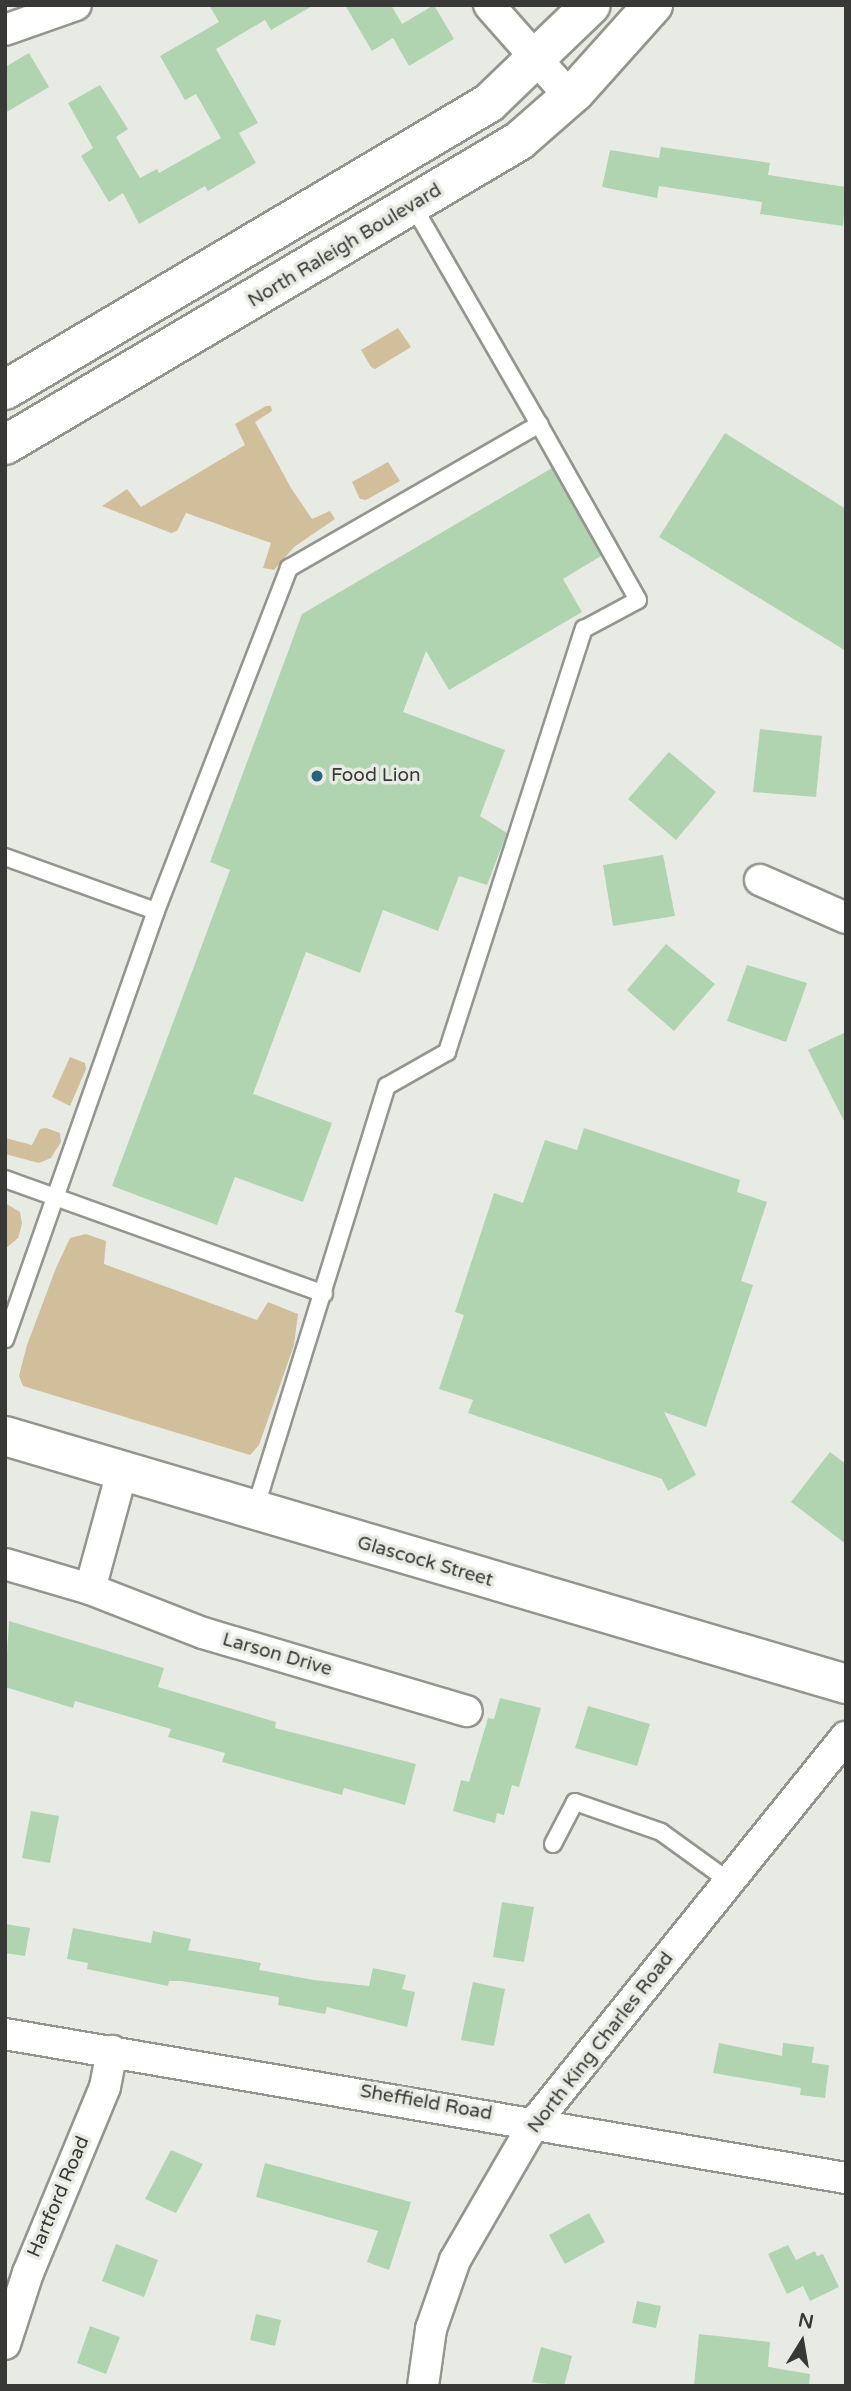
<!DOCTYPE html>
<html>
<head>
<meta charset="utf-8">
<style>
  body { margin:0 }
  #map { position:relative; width:851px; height:2391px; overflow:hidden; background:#e8ebe4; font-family:"Varela Round",sans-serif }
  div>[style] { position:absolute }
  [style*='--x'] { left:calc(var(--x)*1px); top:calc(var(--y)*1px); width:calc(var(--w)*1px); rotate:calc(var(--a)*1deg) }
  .green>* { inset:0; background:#d1be9a }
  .building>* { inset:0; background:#b0d4b0 }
  .roads { filter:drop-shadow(2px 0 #93968f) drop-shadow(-2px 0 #93968f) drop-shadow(0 2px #93968f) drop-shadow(0 -2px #93968f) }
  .lane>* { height:16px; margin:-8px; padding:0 8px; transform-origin:8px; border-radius:8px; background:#fff }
  .street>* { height:30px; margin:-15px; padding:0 15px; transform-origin:15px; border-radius:15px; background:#fff }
  .secondary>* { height:38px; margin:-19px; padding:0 19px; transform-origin:19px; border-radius:19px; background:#fff }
  .primary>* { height:38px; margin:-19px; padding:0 19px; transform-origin:19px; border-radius:19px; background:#fff }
  .dots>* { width:19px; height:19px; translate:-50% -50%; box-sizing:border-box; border:4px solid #e8ebe4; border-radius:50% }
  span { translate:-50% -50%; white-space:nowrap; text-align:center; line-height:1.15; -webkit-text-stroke:7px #e8ebe4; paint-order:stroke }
  .street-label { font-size:19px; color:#383936 }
  .poi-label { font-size:19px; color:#383936 }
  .left { translate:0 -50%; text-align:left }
  .frame { position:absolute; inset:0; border:7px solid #383936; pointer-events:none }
  .north { position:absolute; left:767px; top:2307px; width:70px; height:70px; -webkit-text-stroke:5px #e8ebe4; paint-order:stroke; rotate:11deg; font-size:19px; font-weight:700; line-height:28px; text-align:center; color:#383936 }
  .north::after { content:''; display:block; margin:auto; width:24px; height:32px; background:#383936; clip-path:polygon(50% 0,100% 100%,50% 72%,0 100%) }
</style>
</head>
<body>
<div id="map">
  <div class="green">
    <div style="clip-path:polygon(398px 328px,411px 347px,375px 369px,371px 367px,361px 350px)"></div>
    <div style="clip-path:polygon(266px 406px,271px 406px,272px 411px,255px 422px,291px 488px,312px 519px,330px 511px,335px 519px,294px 547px,274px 570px,263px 568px,271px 543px,186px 513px,177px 531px,171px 533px,102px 506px,127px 489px,141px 507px,245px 445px,235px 424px)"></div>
    <div style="clip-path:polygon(388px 462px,400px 481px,366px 500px,360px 499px,352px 482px)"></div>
    <div style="clip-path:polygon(70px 1057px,85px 1063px,86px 1069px,70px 1106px,52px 1097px)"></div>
    <div style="clip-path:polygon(46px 1128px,60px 1133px,61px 1142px,51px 1158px,39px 1163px,5px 1154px,5px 1138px,32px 1145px,40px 1129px)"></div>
    <div style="clip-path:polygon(5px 1203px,20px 1212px,22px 1224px,18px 1238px,5px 1249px)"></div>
    <div style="clip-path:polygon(86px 1234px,106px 1241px,104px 1264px,257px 1320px,268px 1302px,298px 1314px,294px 1345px,259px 1445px,250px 1455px,23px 1386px,19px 1376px,27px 1345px,56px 1268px,70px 1238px)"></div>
  </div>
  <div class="building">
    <div style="clip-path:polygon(209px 5px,314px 5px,271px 30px,265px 20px,216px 49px,258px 123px,239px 133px,256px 163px,208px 191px,205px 186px,139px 224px,123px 193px,109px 202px,81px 156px,93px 148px,68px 103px,100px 85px,128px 129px,116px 137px,140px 178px,157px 169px,159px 173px,221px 138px,196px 94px,185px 100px,160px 56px,219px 22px)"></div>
    <div style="clip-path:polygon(345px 5px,391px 5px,402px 24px,434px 5px,454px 39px,409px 66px,393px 38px,372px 51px)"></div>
    <div style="clip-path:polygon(29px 53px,49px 87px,5px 113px,5px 67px)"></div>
    <div style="clip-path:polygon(661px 147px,770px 163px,768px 175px,846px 187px,843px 226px,760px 214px,762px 202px,659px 186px,657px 198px,602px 187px,610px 150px,659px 158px)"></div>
    <div style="clip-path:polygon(725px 433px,846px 509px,846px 651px,659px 537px)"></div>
    <div style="clip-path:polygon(552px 468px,601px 556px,563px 579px,582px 612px,449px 690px,426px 651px,403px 712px,505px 750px,480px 816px,507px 833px,487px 885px,459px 876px,438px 931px,383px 910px,360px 973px,306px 952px,253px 1094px,332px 1123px,303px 1202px,235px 1177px,217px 1225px,112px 1186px,230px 870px,210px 862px,302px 614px)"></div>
    <div style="clip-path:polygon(760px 729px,822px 736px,816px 797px,753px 792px)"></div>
    <div style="clip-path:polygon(669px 752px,716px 792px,676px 840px,628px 799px)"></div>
    <div style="clip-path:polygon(663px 855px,675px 916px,613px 926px,603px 865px)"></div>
    <div style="clip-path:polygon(666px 944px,715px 984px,674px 1031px,627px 990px)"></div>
    <div style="clip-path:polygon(747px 965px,807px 983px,786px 1042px,727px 1021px)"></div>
    <div style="clip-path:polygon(846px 1032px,846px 1125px,808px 1050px)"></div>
    <div style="clip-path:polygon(584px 1128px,740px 1180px,737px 1192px,767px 1202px,741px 1281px,753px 1285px,706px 1427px,664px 1412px,696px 1475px,668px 1491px,662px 1479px,468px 1413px,473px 1400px,439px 1389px,464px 1315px,455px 1312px,494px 1193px,523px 1203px,545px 1140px,577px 1150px)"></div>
    <div style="clip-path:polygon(830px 1452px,846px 1464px,846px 1544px,791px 1502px)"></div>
    <div style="clip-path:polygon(9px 1621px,164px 1668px,158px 1687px,276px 1722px,275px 1728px,416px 1764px,405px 1805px,344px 1788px,342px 1795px,222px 1762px,225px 1753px,168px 1737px,171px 1729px,75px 1701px,73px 1708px,5px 1687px)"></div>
    <div style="clip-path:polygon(500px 1698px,541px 1708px,519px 1787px,512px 1785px,504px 1815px,497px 1813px,495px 1823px,453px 1811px,461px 1780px,469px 1782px,488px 1718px,494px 1719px)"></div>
    <div style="clip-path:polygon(588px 1706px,650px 1724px,637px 1766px,575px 1748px)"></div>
    <div style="clip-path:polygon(31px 1811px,59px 1816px,50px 1863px,22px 1858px)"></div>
    <div style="clip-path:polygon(502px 1902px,534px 1907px,524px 1962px,493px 1957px)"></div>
    <div style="clip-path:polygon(5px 1924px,30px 1928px,25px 1956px,5px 1953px)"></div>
    <div style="clip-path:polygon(73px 1928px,151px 1943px,153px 1931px,191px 1939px,188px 1950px,261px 1963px,259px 1970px,314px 1980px,369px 1986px,373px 1968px,406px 1975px,402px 1989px,415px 1992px,407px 2027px,327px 2007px,325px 2014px,278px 2005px,279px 1997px,181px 1981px,169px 1981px,168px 1986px,87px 1969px,88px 1963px,67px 1959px)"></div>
    <div style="clip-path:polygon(473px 1982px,505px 1989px,494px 2046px,461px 2040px)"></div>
    <div style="clip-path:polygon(719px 2043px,782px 2056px,783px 2043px,814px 2047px,812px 2063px,829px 2065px,825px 2098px,800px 2095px,801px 2088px,713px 2073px)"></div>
    <div style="clip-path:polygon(171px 2150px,203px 2164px,176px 2213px,145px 2199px)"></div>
    <div style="clip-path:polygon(265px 2163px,411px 2202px,389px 2270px,367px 2262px,378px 2231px,256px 2197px)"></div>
    <div style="clip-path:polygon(589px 2213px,605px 2242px,565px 2264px,549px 2235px)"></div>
    <div style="clip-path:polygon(116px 2244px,158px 2260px,144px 2297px,102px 2281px)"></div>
    <div style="clip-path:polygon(788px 2245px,796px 2260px,815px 2251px,817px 2256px,823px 2254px,839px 2287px,810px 2301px,803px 2286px,787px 2294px,768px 2254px)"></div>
    <div style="clip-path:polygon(637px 2301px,661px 2306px,656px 2328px,632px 2323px)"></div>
    <div style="clip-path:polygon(256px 2314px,281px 2320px,275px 2346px,250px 2340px)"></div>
    <div style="clip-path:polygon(90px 2326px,120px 2337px,106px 2374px,77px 2363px)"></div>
    <div style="clip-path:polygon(699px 2334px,770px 2342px,768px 2367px,810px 2374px,809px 2386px,694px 2386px)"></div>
    <div style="clip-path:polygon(541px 2347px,572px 2356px,564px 2386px,532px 2382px)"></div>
  </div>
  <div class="roads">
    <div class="lane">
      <div style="--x:5;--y:857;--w:160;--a:19.7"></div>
      <div style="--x:156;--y:911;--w:454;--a:109.4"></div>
      <div style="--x:156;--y:911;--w:368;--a:-68.8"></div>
      <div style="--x:289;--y:568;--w:289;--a:-29.9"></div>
      <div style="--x:539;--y:424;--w:252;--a:-120"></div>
      <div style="--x:5;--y:1179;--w:339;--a:19.8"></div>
      <div style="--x:255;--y:1509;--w:443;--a:-72.7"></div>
      <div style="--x:387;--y:1086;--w:69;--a:-29.5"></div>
      <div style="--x:447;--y:1052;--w:445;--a:-72.1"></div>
      <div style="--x:584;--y:629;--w:61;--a:-28.2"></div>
      <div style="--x:638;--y:600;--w:202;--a:-119.4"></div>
      <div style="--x:553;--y:1844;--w:47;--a:-62.4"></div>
      <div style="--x:575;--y:1802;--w:91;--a:19.2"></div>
      <div style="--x:661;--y:1832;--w:85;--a:35.9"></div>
    </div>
    <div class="street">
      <div style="--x:489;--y:5;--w:123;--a:48.6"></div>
      <div style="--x:5;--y:30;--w:75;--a:-19.4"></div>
      <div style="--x:760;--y:880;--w:94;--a:23.8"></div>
      <div style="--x:122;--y:1472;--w:121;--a:105.3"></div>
      <div style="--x:90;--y:1589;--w:121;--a:21.3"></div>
      <div style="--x:203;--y:1633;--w:275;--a:16.5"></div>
      <div style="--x:5;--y:1564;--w:89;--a:16.4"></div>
      <div style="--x:5;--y:2034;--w:853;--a:9.72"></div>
      <div style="--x:5;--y:2344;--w:75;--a:-72.1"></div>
      <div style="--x:28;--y:2273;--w:201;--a:-67.5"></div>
      <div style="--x:105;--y:2087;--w:37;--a:-79"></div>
      <div style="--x:423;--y:2386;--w:58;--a:-82"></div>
      <div style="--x:431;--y:2329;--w:73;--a:-70.8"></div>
      <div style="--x:455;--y:2260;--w:160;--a:-59.9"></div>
      <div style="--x:535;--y:2122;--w:495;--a:-51.1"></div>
    </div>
    <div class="secondary">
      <div style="--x:5;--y:1436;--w:877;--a:16.43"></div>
    </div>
    <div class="primary">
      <div style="--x:5;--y:390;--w:563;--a:-30.67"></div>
      <div style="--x:489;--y:103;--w:141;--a:-43.9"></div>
      <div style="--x:5;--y:445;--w:597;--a:-30.6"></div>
      <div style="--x:519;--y:141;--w:74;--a:-41.2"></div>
      <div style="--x:575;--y:92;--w:117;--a:-48.1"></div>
    </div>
  </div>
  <div class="dots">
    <div style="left:317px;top:776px;background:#27647b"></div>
  </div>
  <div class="street-label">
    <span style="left:345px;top:246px;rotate:-31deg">North Raleigh Boulevard</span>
    <span style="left:425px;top:1562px;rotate:16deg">Glascock Street</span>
    <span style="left:277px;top:1655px;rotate:16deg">Larson Drive</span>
    <span style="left:601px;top:2043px;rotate:-52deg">North King Charles Road</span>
    <span style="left:426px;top:2103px;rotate:10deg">Sheffield Road</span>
    <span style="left:59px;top:2197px;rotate:-67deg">Hartford Road</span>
  </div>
  <div class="poi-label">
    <span class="left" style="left:331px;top:776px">Food Lion</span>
  </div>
  <div class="frame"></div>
  <div class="north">N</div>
</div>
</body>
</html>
